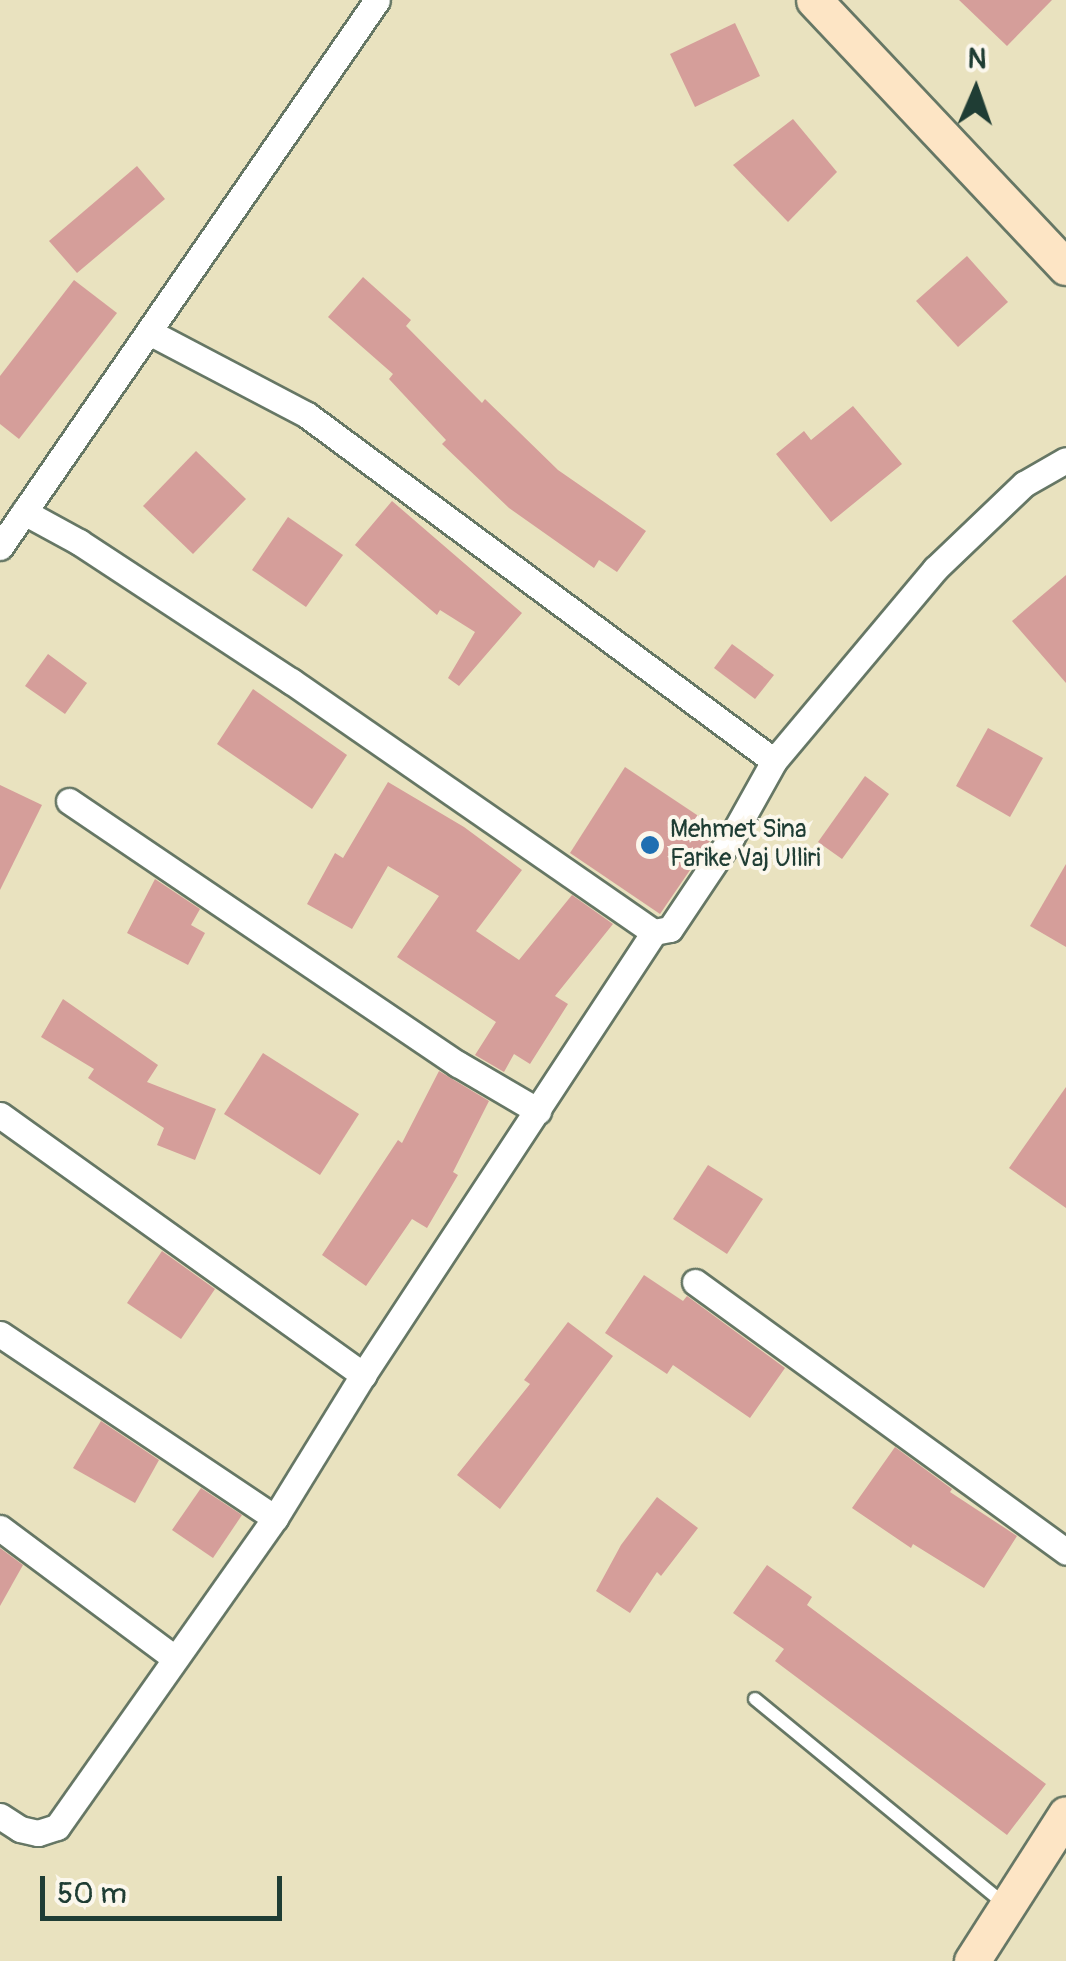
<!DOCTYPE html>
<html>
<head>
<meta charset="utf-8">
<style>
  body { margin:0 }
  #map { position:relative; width:1066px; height:1961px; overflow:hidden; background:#e9e2bf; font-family:Pangolin,sans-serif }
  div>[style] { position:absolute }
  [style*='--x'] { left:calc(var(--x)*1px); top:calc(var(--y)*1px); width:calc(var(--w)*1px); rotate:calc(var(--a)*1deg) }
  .building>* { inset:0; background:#d59e9a }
  .roads { filter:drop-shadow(2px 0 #667765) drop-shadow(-2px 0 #667765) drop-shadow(0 2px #667765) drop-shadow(0 -2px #667765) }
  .service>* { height:12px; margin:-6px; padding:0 6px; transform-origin:6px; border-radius:6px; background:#fff }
  .minor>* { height:25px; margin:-12.5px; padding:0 12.5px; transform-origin:12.5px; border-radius:12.5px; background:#fff }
  .secondary>* { height:35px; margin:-17.5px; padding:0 17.5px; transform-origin:17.5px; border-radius:17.5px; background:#fde5c5 }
  .dots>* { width:28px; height:28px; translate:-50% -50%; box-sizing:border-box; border:5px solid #fbf7ec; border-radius:50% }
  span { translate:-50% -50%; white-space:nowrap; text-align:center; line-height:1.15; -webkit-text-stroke:8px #fbf7ec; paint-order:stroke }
  .poi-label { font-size:25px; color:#1f3d34 }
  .left { translate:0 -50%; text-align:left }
  .north { position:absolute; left:926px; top:40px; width:100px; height:100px; -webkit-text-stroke:8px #fbf7ec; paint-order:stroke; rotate:2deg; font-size:28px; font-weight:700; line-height:40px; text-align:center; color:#1f3d34 }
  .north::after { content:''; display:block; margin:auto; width:35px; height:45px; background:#1f3d34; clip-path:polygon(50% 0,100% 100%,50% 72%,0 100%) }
  .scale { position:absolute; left:40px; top:1876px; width:242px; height:45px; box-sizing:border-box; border:5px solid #1f3d34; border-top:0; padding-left:12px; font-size:30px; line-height:35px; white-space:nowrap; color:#1f3d34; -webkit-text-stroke:8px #fbf7ec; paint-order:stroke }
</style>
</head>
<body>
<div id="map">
  <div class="building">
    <div style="clip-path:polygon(959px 0,1052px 0,1007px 46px)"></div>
    <div style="clip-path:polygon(735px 23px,760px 76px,695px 107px,670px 54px)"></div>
    <div style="clip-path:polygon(793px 119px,837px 172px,788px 222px,733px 165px)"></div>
    <div style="clip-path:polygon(137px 166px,165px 199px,77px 273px,49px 241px)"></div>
    <div style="clip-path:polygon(967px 256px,1008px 302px,958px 347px,916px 301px)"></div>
    <div style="clip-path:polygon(363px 277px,411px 320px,406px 326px,482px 403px,485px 399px,558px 470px,646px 531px,617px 572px,599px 560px,594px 568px,509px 508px,442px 444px,446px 440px,389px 379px,393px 374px,328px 317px)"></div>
    <div style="clip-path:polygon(74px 280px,117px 313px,19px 439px,0 424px,0 376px)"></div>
    <div style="clip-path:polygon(853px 406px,902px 464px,831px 522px,776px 454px,804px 431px,811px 440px)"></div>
    <div style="clip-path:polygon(196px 451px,246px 499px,193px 554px,143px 506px)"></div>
    <div style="clip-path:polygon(392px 501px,522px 613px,459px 686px,448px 678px,475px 632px,440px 610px,437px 615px,355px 545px)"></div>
    <div style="clip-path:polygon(288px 517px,343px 555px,306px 607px,252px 570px)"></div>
    <div style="clip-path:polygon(1066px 575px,1066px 683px,1012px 621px)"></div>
    <div style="clip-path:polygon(732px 644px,774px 675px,755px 699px,714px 668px)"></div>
    <div style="clip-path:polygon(48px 654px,87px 683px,65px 714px,25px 686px)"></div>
    <div style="clip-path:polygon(253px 689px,347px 755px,312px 809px,217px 744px)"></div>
    <div style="clip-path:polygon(988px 728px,1043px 758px,1010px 817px,956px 786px)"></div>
    <div style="clip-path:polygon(625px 767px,718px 829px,660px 914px,570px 853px)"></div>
    <div style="clip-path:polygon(865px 776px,889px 794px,842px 859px,818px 842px)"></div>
    <div style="clip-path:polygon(388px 782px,464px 827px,522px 870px,476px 931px,519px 960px,572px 895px,613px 924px,555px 996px,568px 1004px,530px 1064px,514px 1054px,504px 1072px,475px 1055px,496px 1022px,397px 957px,439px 896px,388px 866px,352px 929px,307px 904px,335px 853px,343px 858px)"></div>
    <div style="clip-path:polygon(0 785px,42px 805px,0 890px)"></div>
    <div style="clip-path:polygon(1066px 864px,1066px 947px,1030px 926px)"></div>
    <div style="clip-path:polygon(155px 879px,200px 909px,191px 925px,205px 933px,188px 965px,127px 933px)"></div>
    <div style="clip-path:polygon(63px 999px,158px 1065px,147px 1082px,216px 1109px,195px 1160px,157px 1145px,164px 1128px,88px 1078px,94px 1069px,41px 1037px)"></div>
    <div style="clip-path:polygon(263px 1053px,359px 1114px,320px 1175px,224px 1114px)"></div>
    <div style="clip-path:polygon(439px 1071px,489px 1101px,453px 1172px,458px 1175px,427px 1228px,412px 1219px,366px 1286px,322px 1255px,398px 1140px,402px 1143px)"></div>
    <div style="clip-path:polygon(1066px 1087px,1066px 1208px,1009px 1168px)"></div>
    <div style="clip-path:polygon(708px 1165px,763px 1199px,727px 1254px,673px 1219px)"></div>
    <div style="clip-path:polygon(162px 1251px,215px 1289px,181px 1339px,127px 1303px)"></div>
    <div style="clip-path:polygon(644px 1275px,683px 1301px,687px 1296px,785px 1368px,750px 1418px,673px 1365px,667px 1374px,605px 1333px)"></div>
    <div style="clip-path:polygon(568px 1322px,613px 1356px,500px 1509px,457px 1475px,530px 1384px,524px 1380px)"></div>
    <div style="clip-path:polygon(101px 1421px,159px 1460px,135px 1503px,73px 1468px)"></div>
    <div style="clip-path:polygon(895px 1447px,952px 1489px,950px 1492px,1017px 1536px,984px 1588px,913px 1544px,911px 1548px,852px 1508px)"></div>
    <div style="clip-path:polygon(201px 1488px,242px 1515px,213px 1558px,172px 1530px)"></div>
    <div style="clip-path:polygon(657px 1497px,698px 1528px,661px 1576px,657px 1572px,630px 1613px,596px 1591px,621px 1545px)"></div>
    <div style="clip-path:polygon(0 1548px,23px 1565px,0 1606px)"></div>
    <div style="clip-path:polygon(767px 1565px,812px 1597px,807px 1605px,1046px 1784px,1007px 1835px,775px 1661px,784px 1649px,733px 1613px)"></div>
  </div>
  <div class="roads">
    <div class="service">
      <div style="--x:755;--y:1699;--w:323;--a:39.4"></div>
    </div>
    <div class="minor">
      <div style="--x:149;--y:332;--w:178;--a:27.7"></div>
      <div style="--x:307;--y:415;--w:581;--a:36.53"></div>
      <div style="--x:24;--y:512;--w:63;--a:28.6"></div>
      <div style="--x:79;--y:542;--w:254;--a:33.3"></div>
      <div style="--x:291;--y:681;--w:441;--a:34.7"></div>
      <div style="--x:0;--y:547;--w:664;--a:-55.42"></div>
      <div style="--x:69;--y:801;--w:470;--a:34.1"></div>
      <div style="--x:458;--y:1064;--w:93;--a:30.4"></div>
      <div style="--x:0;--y:1115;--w:447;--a:35.6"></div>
      <div style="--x:695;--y:1282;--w:459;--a:36"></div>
      <div style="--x:0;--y:1334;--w:331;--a:33.8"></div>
      <div style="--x:0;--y:1528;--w:216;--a:36.7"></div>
      <div style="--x:0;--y:1816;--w:24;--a:33"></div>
      <div style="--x:20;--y:1829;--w:18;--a:13"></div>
      <div style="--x:38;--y:1833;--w:20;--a:-18"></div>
      <div style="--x:57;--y:1827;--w:378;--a:-54.8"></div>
      <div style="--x:275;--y:1518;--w:168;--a:-58.4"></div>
      <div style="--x:363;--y:1375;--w:530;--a:-56.7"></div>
      <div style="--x:654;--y:932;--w:16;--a:-11"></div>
      <div style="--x:670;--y:929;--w:110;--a:-56.2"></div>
      <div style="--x:731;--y:838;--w:88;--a:-60.8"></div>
      <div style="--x:774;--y:761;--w:251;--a:-50"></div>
      <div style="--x:935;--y:569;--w:123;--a:-43.7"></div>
      <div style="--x:1024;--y:484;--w:48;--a:-29.7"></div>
    </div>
    <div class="secondary">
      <div style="--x:814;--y:0;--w:367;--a:46.7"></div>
      <div style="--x:972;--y:1961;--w:174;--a:-57.4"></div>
    </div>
  </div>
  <div class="dots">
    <div style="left:650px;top:845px;background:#1f6fb2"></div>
  </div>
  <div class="poi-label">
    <span class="left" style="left:670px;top:845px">Mehmet Sina<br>Farike Vaj Ulliri</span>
  </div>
  <div class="north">N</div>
  <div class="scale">50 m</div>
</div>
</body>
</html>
